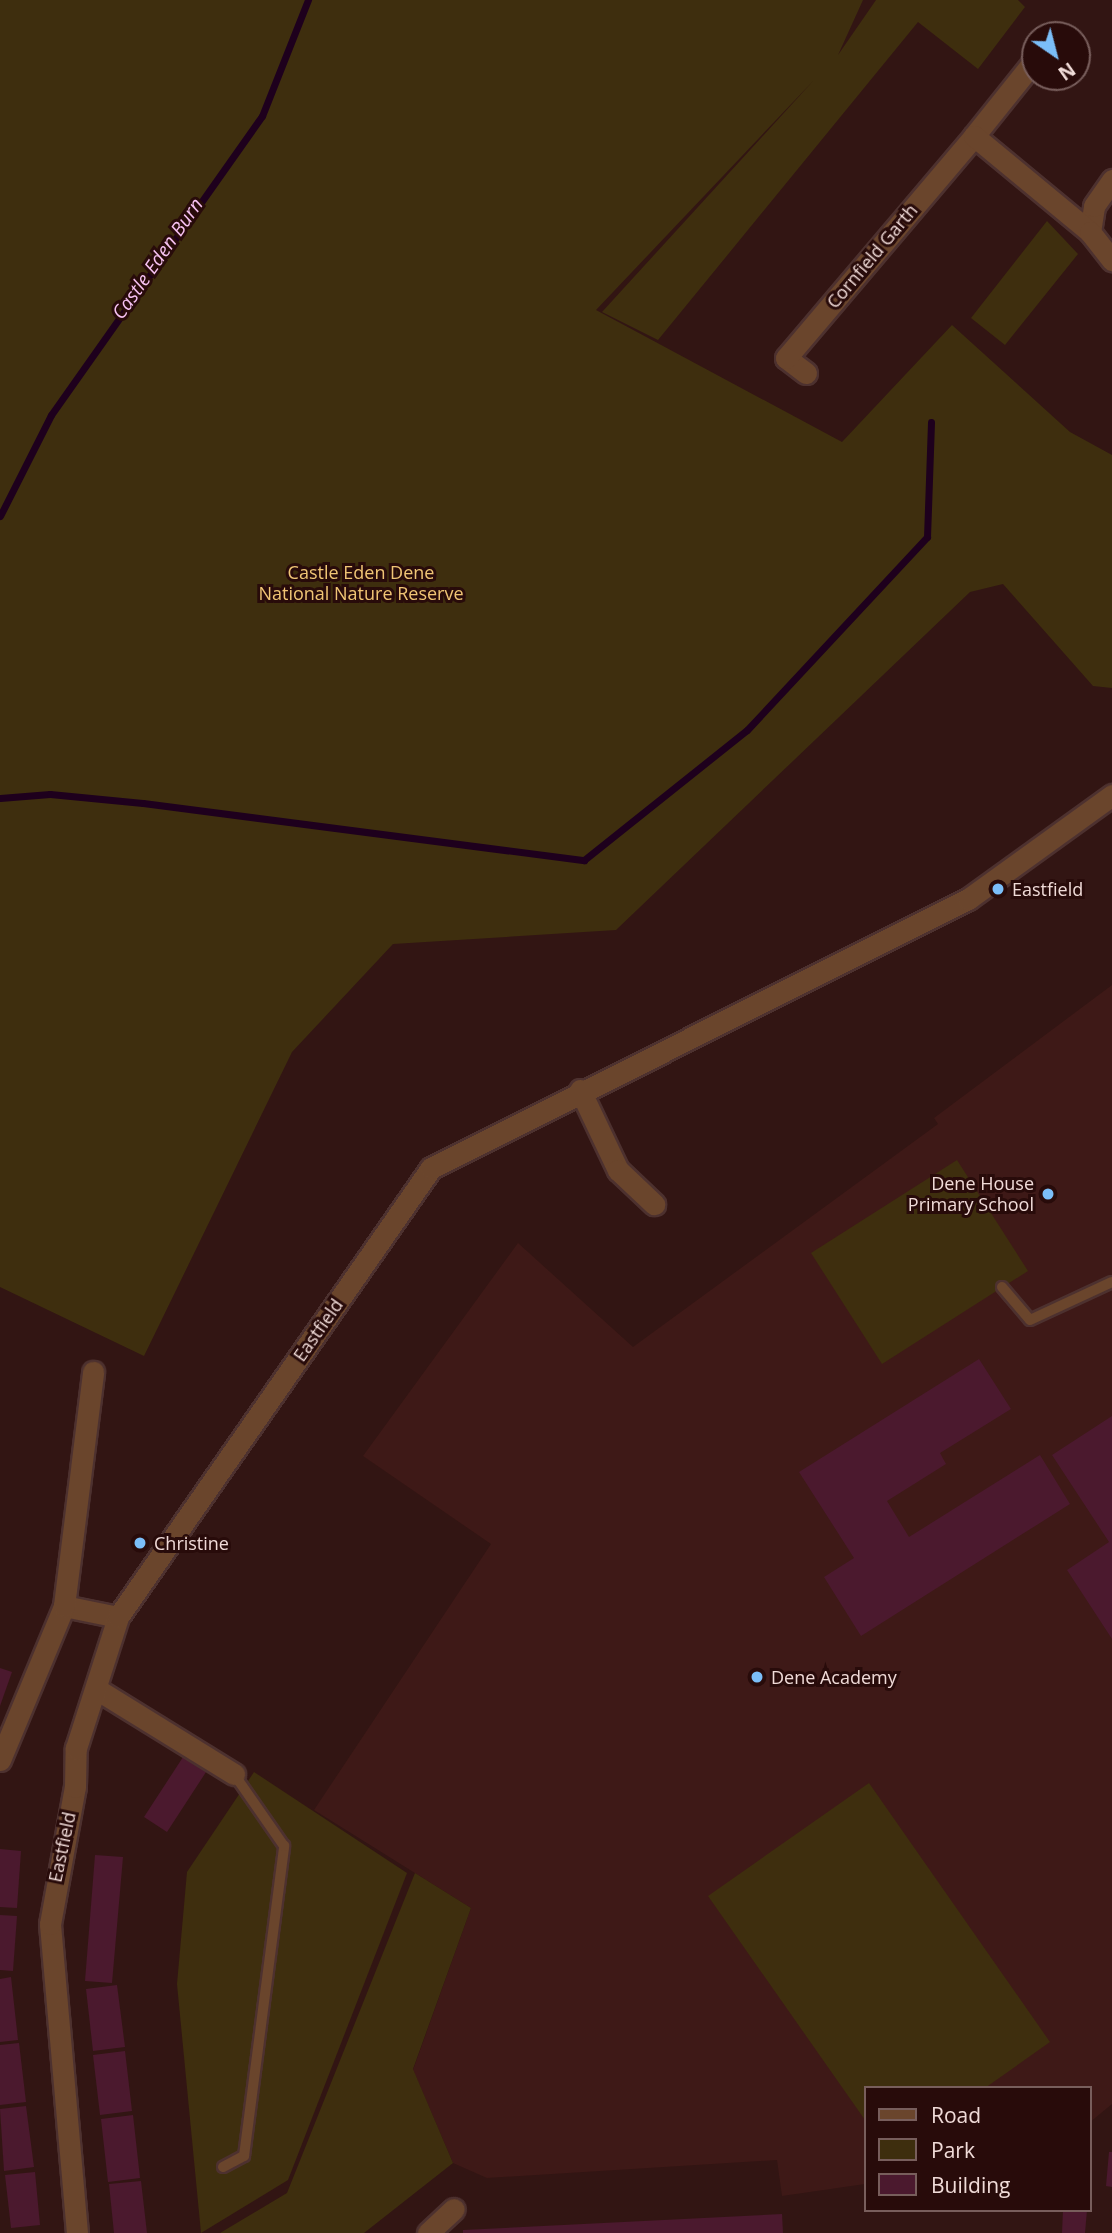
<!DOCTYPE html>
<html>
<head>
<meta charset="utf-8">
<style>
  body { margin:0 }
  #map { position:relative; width:1112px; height:2233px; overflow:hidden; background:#321513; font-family:"Open Sans",sans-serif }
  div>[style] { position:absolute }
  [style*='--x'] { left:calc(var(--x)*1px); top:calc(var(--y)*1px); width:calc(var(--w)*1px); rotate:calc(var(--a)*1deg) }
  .built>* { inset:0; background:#3e1917 }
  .green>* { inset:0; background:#3e2e0e }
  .stream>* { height:7px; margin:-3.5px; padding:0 3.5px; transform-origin:3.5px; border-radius:3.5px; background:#1e001d }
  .building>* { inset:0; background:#4b192e }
  .roads { filter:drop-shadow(2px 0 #4d312f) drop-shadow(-2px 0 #4d312f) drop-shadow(0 2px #4d312f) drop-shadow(0 -2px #4d312f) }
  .lane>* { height:10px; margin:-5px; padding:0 5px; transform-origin:5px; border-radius:5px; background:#6a452c }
  .street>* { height:21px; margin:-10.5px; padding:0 10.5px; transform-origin:10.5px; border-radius:10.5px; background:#6a452c }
  .dots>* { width:19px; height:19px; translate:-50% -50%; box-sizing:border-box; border:4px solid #280b0a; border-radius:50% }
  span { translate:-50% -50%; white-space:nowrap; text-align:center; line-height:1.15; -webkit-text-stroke:6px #280b0a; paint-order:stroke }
  .street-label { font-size:18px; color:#f0dbd8 }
  .park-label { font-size:18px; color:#f0c575 }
  .poi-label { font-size:18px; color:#f0dbd8 }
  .left { translate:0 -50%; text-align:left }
  .right { translate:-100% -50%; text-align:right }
  .water-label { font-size:19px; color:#f7c2f2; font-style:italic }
  .legend { position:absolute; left:864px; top:2086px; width:228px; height:126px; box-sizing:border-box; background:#280b0a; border:2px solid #785e5c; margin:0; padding:9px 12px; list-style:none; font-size:21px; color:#f0dbd8 }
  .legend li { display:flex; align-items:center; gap:14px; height:35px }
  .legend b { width:35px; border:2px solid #785e5c }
  .north { position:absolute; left:1021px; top:21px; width:70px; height:70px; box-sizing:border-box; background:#280b0a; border:2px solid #785e5c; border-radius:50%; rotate:145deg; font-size:19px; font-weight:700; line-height:28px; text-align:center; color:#f0dbd8 }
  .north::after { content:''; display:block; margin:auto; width:24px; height:32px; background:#7bbef8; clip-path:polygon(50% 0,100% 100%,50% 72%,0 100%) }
</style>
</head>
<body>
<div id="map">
  <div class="built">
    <div style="clip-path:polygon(1112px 985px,1112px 2104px,1089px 2123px,1089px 2088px,865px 2088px,865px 2184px,782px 2196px,777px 2160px,487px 2178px,453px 2163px,413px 2070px,471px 1908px,314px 1810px,491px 1544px,363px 1456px,518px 1243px,633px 1347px,938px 1124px,934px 1118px)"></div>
  </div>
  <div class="green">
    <div style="clip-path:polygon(0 0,863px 0,838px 55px,876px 0,1018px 0,1025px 7px,978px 69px,918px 22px,658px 340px,602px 312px,814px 80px,596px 310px,842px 442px,952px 325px,1070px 432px,1112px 455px,1112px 688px,1093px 686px,1003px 584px,970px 592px,616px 930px,393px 944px,292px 1052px,144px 1356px,0 1287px)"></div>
    <div style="clip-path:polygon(1047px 221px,1078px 254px,1005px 345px,971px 318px)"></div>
    <div style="clip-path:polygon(957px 1160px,1028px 1271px,882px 1364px,811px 1253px)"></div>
    <div style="clip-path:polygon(254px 1772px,407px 1873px,288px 2180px,201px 2233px,177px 1984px,187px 1872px)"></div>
    <div style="clip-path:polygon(869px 1783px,1050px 2042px,985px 2088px,865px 2088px,865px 2120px,708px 1896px)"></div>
    <div style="clip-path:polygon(415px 1873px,471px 1908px,413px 2069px,453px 2163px,364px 2233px,220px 2233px,287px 2193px)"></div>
  </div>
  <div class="stream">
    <div style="--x:0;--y:516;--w:113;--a:-63.2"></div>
    <div style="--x:51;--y:415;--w:366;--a:-54.8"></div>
    <div style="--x:262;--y:116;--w:125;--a:-68.4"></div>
    <div style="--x:0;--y:798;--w:50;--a:-4.6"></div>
    <div style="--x:50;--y:794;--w:93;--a:5.5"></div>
    <div style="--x:143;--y:803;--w:445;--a:7.4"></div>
    <div style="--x:584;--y:860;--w:208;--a:-38.6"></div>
    <div style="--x:747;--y:730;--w:264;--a:-47"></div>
    <div style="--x:927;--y:537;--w:115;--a:-88"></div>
  </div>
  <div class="building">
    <div style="clip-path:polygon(979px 1359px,1011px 1409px,940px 1453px,946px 1464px,887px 1501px,909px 1537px,1040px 1455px,1070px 1504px,861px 1636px,824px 1577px,854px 1558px,799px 1472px)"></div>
    <div style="clip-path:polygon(1112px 1416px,1112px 1639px,1067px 1570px,1109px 1542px,1052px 1455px)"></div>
    <div style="clip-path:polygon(0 1668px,12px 1672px,0 1706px)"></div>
    <div style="clip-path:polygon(185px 1754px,208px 1769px,167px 1832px,144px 1817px)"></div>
    <div style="clip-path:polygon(0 1849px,21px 1851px,17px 1908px,0 1907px)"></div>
    <div style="clip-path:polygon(95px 1855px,123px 1857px,112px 1983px,85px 1981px)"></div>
    <div style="clip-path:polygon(0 1915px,17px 1916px,13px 1971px,0 1970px)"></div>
    <div style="clip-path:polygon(11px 1977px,18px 2040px,0 2042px,0 1979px)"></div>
    <div style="clip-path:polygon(117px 1985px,125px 2047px,93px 2051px,86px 1989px)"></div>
    <div style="clip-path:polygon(19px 2043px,26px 2102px,0 2105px,0 2045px)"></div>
    <div style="clip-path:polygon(125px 2051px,132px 2111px,100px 2115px,93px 2055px)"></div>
    <div style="clip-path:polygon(26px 2106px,34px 2167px,4px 2171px,0 2109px)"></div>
    <div style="clip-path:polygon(133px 2115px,140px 2178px,108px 2182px,101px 2119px)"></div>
    <div style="clip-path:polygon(1109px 2152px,1112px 2152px,1112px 2187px,1106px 2186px)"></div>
    <div style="clip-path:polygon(35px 2172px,40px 2225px,11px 2228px,5px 2175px)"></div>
    <div style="clip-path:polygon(141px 2181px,147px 2233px,114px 2233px,109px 2184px)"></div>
    <div style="clip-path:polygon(1063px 2210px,1087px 2210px,1085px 2233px,1062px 2233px)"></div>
    <div style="clip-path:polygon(782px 2214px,783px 2233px,463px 2233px,463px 2230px)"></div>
  </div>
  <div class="roads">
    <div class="lane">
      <div style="--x:1002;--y:1287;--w:43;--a:49.7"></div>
      <div style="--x:1030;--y:1320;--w:90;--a:-24.9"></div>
      <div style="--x:223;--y:2167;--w:24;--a:-28"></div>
      <div style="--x:244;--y:2156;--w:313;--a:-82.6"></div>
      <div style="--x:284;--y:1846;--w:88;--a:-124.8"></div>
    </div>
    <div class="street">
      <div style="--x:974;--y:136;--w:96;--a:-51.3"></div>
      <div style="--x:1090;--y:232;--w:26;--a:-81"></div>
      <div style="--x:1094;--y:206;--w:32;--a:-55"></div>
      <div style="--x:806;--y:373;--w:25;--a:-143"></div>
      <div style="--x:786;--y:358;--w:291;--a:-49.7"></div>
      <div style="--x:974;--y:136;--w:151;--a:39.6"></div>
      <div style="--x:1090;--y:232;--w:36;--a:52"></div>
      <div style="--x:580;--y:1090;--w:89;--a:64.6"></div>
      <div style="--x:618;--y:1170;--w:50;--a:43.4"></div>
      <div style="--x:64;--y:1606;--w:55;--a:11.5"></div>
      <div style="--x:98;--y:1690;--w:160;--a:31.7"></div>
      <div style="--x:0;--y:1760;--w:167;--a:-67.4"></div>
      <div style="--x:64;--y:1606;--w:236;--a:-82.9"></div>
      <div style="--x:77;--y:2233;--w:310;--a:-95"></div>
      <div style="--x:50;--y:1924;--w:139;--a:-79.7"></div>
      <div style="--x:75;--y:1787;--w:39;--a:-89"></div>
      <div style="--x:76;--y:1748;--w:138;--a:-72.2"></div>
      <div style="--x:118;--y:1617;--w:547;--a:-55.12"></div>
      <div style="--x:431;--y:1168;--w:601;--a:-26.61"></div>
      <div style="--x:968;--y:899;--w:178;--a:-35.8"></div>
      <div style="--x:428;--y:2233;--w:35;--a:-43"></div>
    </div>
  </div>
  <div class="dots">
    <div style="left:998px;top:889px;background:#7bbef8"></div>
    <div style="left:1048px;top:1194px;background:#7bbef8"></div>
    <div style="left:140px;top:1543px;background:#7bbef8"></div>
    <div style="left:757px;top:1677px;background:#7bbef8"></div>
  </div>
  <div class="street-label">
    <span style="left:872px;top:256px;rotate:-50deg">Cornfield Garth</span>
    <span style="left:318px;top:1330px;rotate:-55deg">Eastfield</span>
    <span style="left:62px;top:1847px;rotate:-78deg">Eastfield</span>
  </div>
  <div class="park-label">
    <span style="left:361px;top:583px">Castle Eden Dene<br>National Nature Reserve</span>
  </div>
  <div class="poi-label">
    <span class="left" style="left:1012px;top:889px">Eastfield</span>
    <span class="right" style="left:1034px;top:1194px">Dene House<br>Primary School</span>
    <span class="left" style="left:154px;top:1543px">Christine</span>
    <span class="left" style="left:771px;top:1677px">Dene Academy</span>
  </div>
  <div class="water-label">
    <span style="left:158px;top:259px;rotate:-55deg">Castle Eden Burn</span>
  </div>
  <ul class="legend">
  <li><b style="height:9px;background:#6a452c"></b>Road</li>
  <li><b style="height:19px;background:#3e2e0e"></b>Park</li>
  <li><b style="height:19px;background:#4b192e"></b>Building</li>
  </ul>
  <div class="north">N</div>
</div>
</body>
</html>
